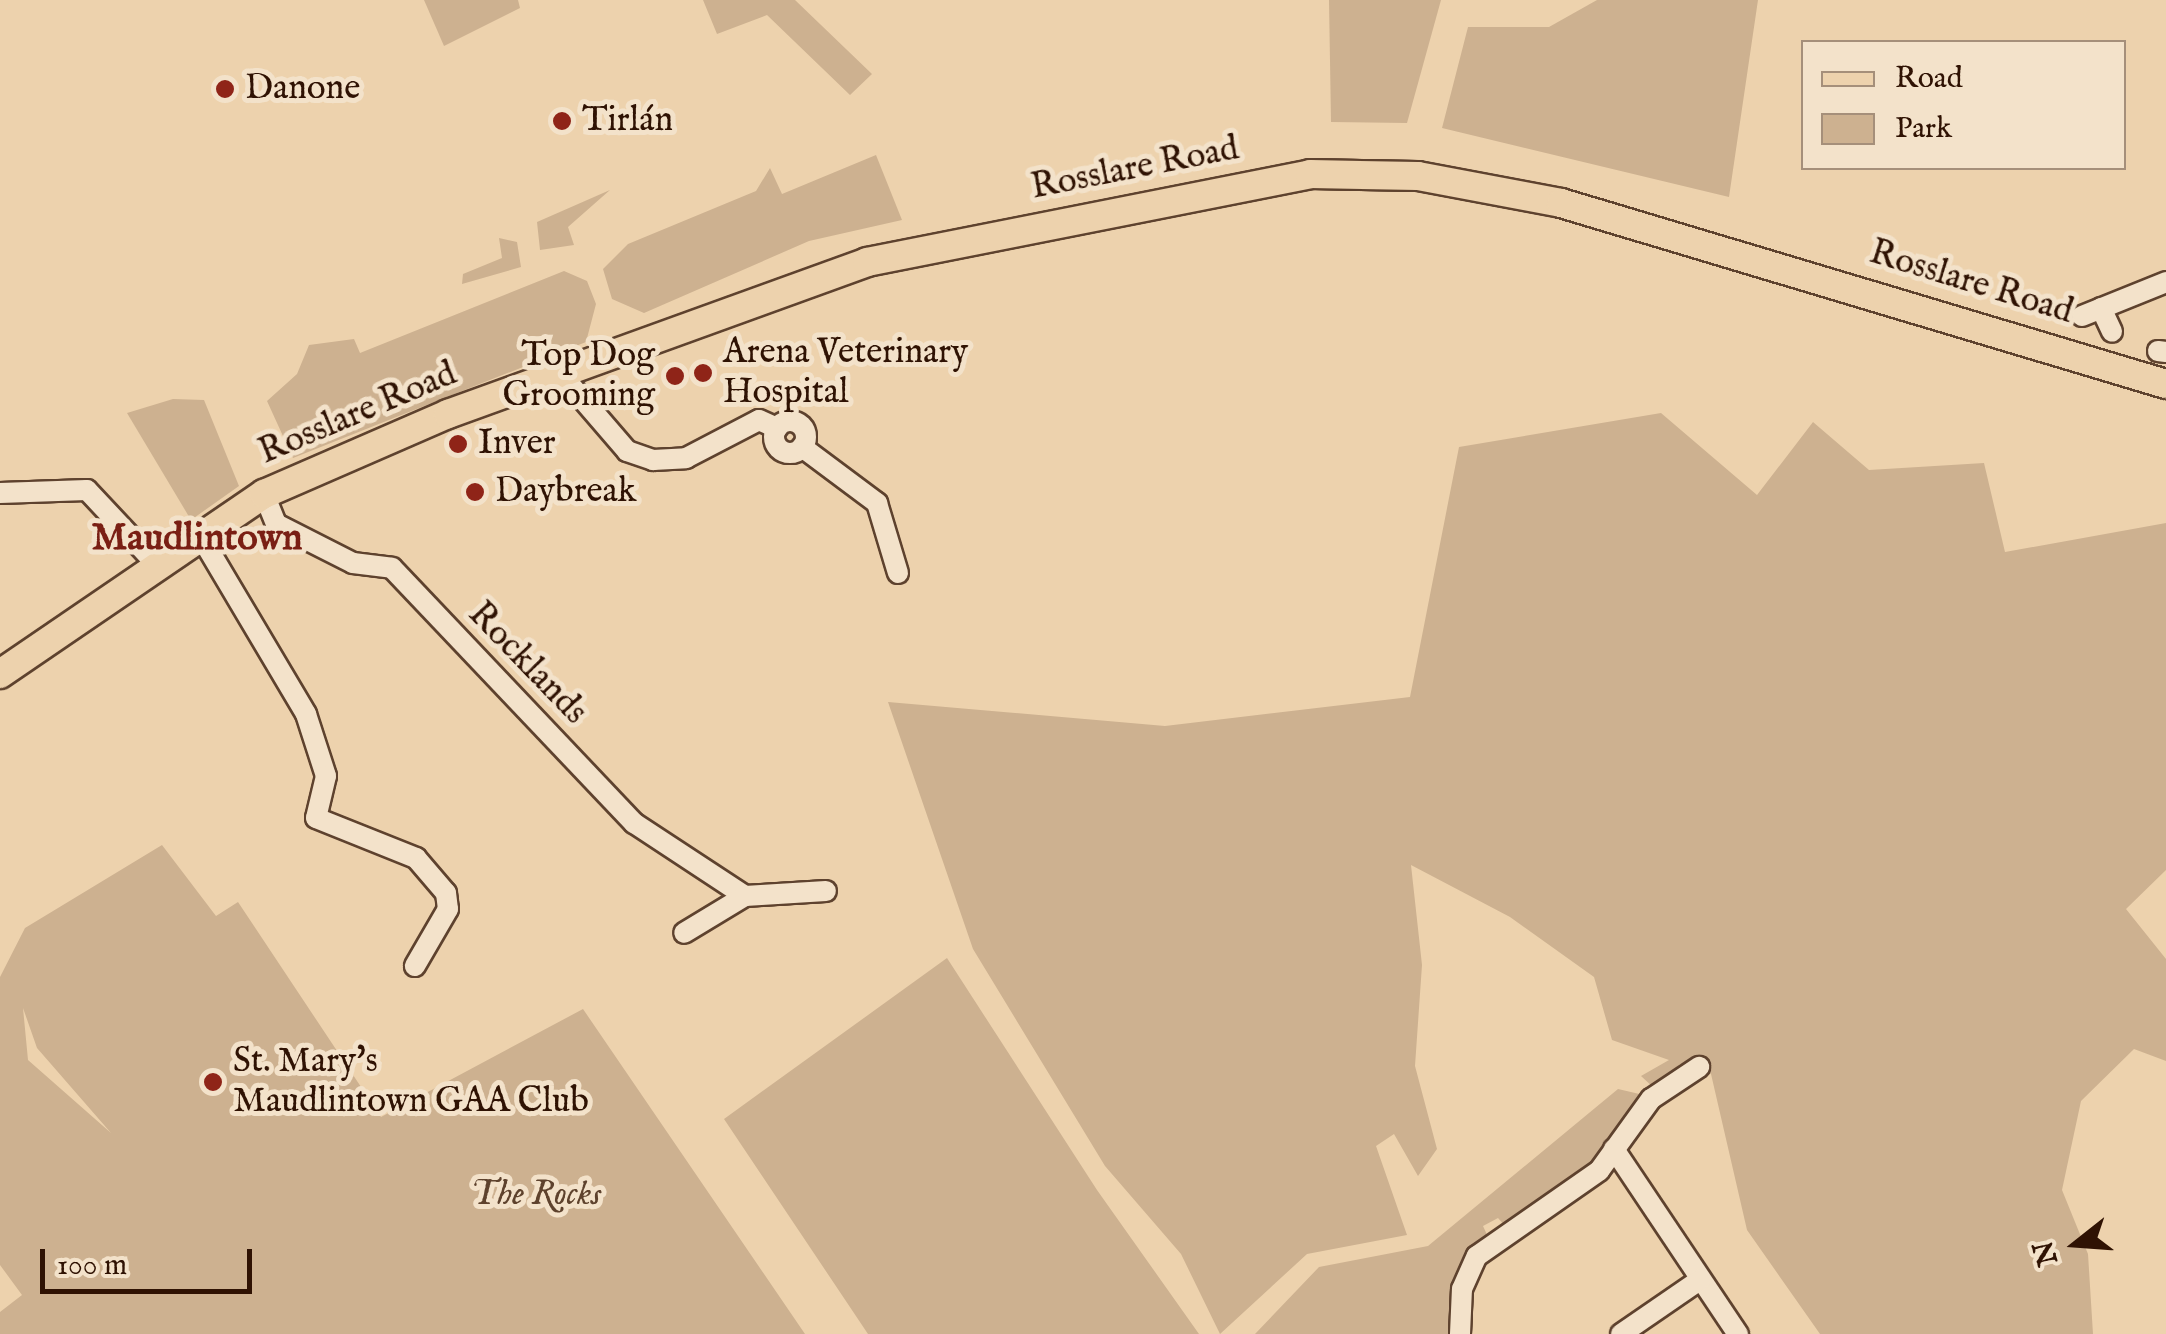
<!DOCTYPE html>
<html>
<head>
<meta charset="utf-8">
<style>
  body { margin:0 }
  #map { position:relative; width:2166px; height:1334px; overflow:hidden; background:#edd2ad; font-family:"IM FELL English",serif }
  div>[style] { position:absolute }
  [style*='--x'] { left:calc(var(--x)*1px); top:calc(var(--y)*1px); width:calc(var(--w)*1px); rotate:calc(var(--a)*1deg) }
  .green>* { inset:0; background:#cdb190 }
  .roads { filter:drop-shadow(2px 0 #5e422e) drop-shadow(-2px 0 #5e422e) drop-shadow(0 2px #5e422e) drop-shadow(0 -2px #5e422e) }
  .minor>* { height:20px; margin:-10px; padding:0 10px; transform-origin:10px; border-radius:10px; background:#f3e2ca }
  .minor>.ring { margin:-10px; padding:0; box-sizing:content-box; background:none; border:20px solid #f3e2ca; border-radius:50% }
  .major>* { height:28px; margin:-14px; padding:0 14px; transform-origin:14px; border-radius:14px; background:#edd2ad }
  .dots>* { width:28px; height:28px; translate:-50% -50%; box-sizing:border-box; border:5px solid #f3e2ca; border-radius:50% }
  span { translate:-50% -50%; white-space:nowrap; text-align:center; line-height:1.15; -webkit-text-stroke:10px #f3e2ca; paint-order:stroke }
  .poi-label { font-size:35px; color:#2f1203 }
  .left { translate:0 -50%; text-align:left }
  .right { translate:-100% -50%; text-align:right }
  .street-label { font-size:35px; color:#2f1203 }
  .park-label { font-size:35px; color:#5e422d; font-style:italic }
  .neighbourhood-label { font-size:38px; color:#7a1f14; font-weight:700 }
  .legend { position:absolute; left:1801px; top:40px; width:325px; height:130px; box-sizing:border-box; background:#f3e2ca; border:2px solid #a58f7a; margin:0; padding:12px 18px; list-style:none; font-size:30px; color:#2f1203 }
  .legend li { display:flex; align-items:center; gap:20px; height:50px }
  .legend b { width:50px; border:2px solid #a58f7a }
  .north { position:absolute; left:2026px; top:1194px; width:100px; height:100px; -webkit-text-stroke:8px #f3e2ca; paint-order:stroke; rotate:253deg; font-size:28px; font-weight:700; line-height:40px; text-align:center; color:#2f1203 }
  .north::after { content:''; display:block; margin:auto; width:35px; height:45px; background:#2f1203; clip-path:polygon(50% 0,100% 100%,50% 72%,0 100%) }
  .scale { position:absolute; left:40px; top:1249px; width:212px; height:45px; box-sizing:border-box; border:5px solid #2f1203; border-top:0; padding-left:12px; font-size:30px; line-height:35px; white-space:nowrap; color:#2f1203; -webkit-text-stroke:8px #f3e2ca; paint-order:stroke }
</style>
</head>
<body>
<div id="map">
  <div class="green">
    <div style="clip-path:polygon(424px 0,518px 0,520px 8px,444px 46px)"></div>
    <div style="clip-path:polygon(703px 0,795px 0,872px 74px,850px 95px,767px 15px,717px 34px)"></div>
    <div style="clip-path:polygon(1329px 0,1441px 0,1407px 123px,1331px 122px)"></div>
    <div style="clip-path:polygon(1597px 0,1758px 0,1729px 197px,1442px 128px,1468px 27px,1549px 27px)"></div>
    <div style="clip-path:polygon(876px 155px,902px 220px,809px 241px,644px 313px,612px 299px,603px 269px,628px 244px,756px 191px,770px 168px,782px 194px)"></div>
    <div style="clip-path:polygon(610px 190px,568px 227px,574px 245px,540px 250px,537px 222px)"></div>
    <div style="clip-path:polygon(499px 238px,517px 242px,521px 267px,462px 284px,463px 274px,502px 258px)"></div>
    <div style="clip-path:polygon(564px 271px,587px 281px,596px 304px,586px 342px,293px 458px,267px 401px,297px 374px,309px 345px,354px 339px,360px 353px)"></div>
    <div style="clip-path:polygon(173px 399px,204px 400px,239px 486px,191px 520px,127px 413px)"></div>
    <div style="clip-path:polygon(1661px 413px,1757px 495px,1813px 422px,1869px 470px,1984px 463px,2005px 552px,2166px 523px,2166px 870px,2126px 909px,2166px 959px,2166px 1061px,2134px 1049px,2081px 1101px,2062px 1190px,2088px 1254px,2093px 1334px,1820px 1334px,1747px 1230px,1711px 1074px,1680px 1064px,1654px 1088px,1641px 1076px,1669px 1060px,1612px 1040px,1594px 977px,1510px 917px,1411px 865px,1422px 965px,1415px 1066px,1437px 1149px,1418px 1176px,1394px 1134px,1376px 1146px,1407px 1235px,1307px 1254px,1220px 1334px,1181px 1254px,1105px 1166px,973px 949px,888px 702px,1165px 726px,1410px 697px,1459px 447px)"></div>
    <div style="clip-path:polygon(evenodd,162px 845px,216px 916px,238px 902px,381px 1117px,583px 1009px,805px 1334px,0 1334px,0 1312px,22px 1295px,0 1265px,0 977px,25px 928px,162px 845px,23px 1008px,37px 1048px,111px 1133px,28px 1060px,23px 1008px)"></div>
    <div style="clip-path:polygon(947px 958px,1097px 1190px,1199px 1334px,868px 1334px,724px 1119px)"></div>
    <div style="clip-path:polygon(1618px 1089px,1648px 1096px,1592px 1166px,1505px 1226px,1498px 1218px,1483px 1226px,1488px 1237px,1453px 1334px,1255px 1334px,1319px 1267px,1428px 1246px)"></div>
  </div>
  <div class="roads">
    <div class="minor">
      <div style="--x:2101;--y:308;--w:26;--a:65"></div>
      <div style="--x:2082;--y:316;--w:91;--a:-22"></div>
      <div style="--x:2158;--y:351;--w:8;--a:7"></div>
      <div style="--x:560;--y:373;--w:103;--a:49.3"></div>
      <div style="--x:627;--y:451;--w:28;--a:19"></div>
      <div style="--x:653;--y:460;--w:33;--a:-3"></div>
      <div style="--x:686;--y:458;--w:82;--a:-27.5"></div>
      <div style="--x:759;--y:420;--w:20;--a:24"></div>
      <div class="ring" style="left:774px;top:421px;width:12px;height:12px"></div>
      <div style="--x:802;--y:447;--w:94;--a:36.7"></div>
      <div style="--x:877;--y:503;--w:73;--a:73.3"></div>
      <div style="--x:0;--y:493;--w:87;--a:-2"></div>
      <div style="--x:87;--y:490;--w:104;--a:46.9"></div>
      <div style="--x:264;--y:494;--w:32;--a:68"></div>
      <div style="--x:276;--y:524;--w:86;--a:26.9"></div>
      <div style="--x:353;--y:563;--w:39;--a:7"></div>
      <div style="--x:392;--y:568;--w:352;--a:46.5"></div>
      <div style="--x:634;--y:823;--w:133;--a:33.3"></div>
      <div style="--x:745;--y:896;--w:71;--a:148.8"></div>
      <div style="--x:201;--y:537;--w:206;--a:59.3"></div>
      <div style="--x:306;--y:714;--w:65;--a:72.1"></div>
      <div style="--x:326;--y:776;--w:43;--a:103.4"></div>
      <div style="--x:316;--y:818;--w:108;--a:21.8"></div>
      <div style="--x:416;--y:858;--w:46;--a:49.4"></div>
      <div style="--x:446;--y:893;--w:16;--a:83"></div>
      <div style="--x:448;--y:909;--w:66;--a:120.1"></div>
      <div style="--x:745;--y:896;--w:81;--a:-3.5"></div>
      <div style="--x:1614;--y:1149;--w:223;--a:56.2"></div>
      <div style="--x:1460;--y:1334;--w:45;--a:-87.5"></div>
      <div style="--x:1462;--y:1289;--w:36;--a:-66"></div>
      <div style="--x:1477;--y:1256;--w:149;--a:-34.9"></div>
      <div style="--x:1599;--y:1171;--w:89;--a:-54.2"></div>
      <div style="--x:1651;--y:1099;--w:58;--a:-33.7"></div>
      <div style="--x:1621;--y:1334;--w:96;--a:-34.4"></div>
    </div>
    <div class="major">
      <div style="--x:0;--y:674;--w:320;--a:-34.3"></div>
      <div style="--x:264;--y:494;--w:201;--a:-23.5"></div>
      <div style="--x:448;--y:414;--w:446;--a:-19.9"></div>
      <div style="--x:867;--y:262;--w:452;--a:-11.2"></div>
      <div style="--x:1310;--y:174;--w:108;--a:1.1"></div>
      <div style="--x:1418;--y:176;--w:146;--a:10.7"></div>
      <div style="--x:1561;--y:203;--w:631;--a:16.66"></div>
    </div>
  </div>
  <div class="dots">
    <div style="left:225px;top:89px;background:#8f2418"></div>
    <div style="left:562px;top:121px;background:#8f2418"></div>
    <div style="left:703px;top:373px;background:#8f2418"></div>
    <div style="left:675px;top:376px;background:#8f2418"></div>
    <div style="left:458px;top:444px;background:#8f2418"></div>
    <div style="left:475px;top:492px;background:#8f2418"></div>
    <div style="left:213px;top:1082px;background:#8f2418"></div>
  </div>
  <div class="poi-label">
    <span class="left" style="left:245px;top:89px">Danone</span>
    <span class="left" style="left:582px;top:121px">Tirlán</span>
    <span class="left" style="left:723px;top:373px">Arena Veterinary<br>Hospital</span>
    <span class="right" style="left:655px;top:376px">Top Dog<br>Grooming</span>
    <span class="left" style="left:478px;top:444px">Inver</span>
    <span class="left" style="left:495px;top:492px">Daybreak</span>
    <span class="left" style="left:233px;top:1082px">St. Mary's<br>Maudlintown GAA Club</span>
  </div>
  <div class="street-label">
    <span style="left:1135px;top:169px;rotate:-11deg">Rosslare Road</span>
    <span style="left:1971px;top:283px;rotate:17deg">Rosslare Road</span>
    <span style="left:358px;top:414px;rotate:-23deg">Rosslare Road</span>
    <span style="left:527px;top:664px;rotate:46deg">Rocklands</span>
  </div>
  <div class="park-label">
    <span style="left:536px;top:1195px">The Rocks</span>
  </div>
  <div class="neighbourhood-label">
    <span style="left:197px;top:540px">Maudlintown</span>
  </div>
  <ul class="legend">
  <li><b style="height:12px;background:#edd2ad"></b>Road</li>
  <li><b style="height:28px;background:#cdb190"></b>Park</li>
  </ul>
  <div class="north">N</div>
  <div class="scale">100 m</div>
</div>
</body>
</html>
